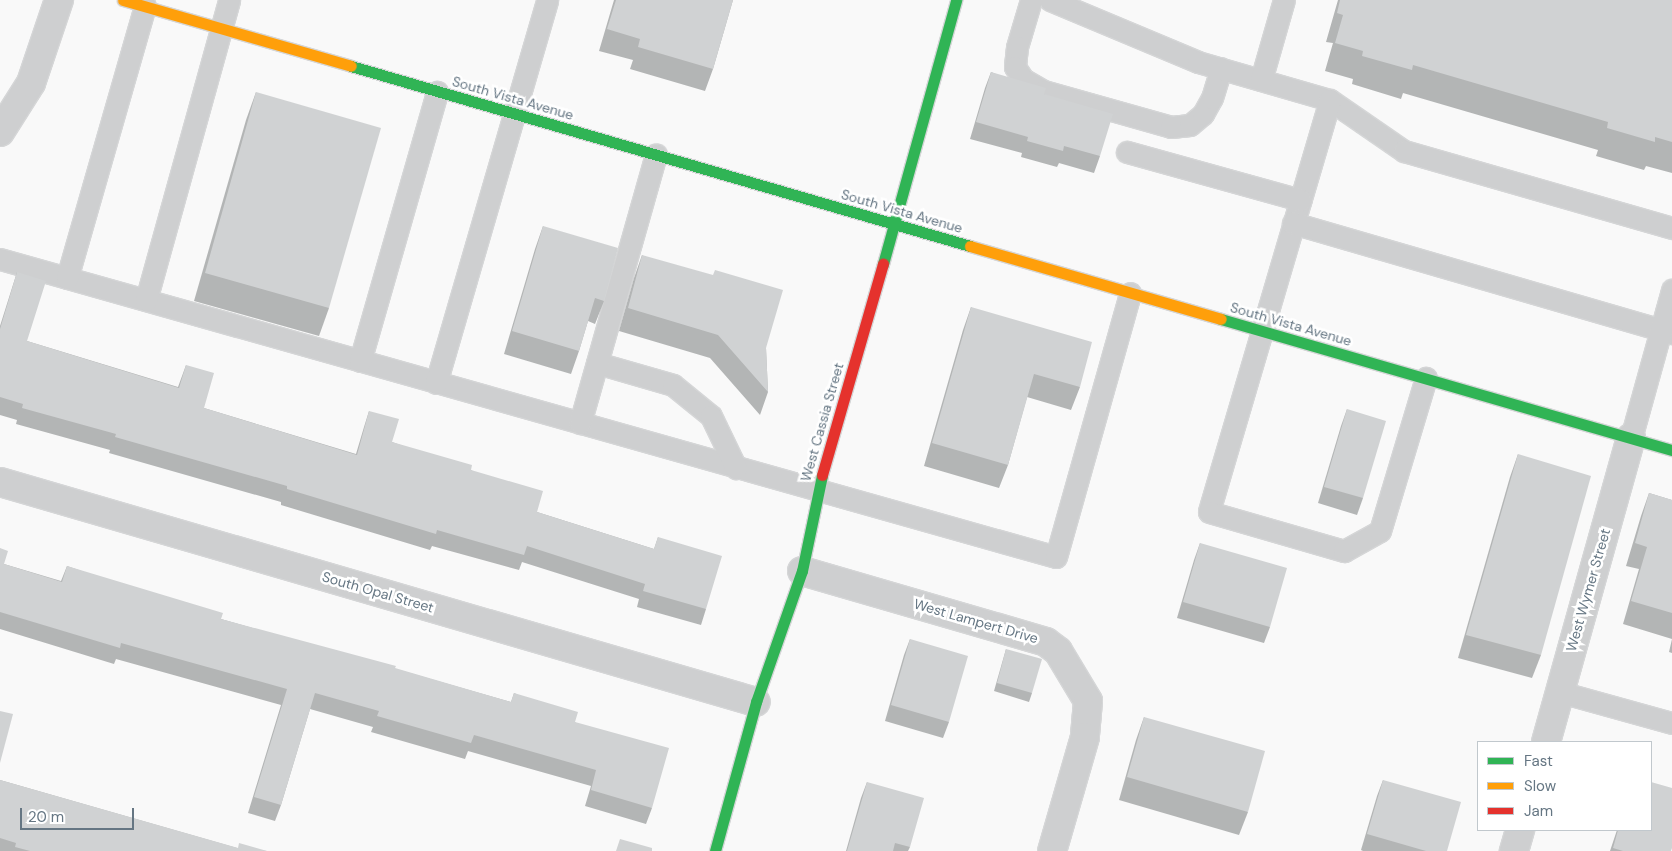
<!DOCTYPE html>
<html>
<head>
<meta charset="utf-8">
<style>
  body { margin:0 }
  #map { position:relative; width:1672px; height:851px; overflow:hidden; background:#f9f9f9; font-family:"DM Sans",sans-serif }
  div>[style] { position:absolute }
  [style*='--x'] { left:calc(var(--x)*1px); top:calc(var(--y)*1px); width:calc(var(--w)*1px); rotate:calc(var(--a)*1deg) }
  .roads { filter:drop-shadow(1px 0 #d5d6d7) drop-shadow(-1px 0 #d5d6d7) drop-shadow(0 1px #d5d6d7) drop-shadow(0 -1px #d5d6d7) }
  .lane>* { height:21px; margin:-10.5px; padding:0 10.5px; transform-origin:10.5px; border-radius:10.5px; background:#cecfd0 }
  .street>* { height:28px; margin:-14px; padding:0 14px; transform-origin:14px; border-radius:14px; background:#cecfd0 }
  .fast>* { height:11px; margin:-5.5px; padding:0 5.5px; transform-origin:5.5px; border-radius:5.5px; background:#30b455 }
  .slow>* { height:11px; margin:-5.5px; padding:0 5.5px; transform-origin:5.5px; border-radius:5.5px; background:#ff9f0a }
  .jam>* { height:11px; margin:-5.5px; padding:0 5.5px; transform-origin:5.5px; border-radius:5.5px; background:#e5322d }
  .wall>* { inset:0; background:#b3b5b5 }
  .building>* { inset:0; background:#d0d2d3 }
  span { translate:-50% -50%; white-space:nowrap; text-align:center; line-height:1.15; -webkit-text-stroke:5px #fff; paint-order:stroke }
  .street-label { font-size:14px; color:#657683 }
  .legend { position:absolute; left:1477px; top:741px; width:175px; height:90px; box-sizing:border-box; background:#fff; border:1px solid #c1c8cd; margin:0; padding:6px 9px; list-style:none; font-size:15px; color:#657683 }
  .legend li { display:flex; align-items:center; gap:10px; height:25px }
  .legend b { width:25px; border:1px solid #c1c8cd }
  .scale { position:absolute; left:20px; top:808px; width:114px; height:22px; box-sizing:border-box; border:2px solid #657683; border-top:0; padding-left:6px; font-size:15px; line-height:18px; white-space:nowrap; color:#657683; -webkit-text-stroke:4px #fff; paint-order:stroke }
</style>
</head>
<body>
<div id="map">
  <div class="roads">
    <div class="lane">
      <div style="--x:1031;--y:0;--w:49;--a:106.6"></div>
      <div style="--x:1017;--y:47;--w:20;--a:96"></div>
      <div style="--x:1015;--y:67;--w:14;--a:56"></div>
      <div style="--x:1023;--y:79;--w:24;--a:30"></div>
      <div style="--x:1044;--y:91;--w:132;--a:15.8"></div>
      <div style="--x:1171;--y:127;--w:19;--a:-6"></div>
      <div style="--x:1190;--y:125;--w:17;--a:-40"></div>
      <div style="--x:1203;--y:114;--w:18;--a:-61"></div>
      <div style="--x:1212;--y:98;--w:31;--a:-73"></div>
      <div style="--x:1050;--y:0;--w:160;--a:22.7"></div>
      <div style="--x:1198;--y:62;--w:137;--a:16.1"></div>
      <div style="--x:1330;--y:100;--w:90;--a:34.6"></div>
      <div style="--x:1404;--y:151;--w:279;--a:16"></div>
      <div style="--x:1261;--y:80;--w:83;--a:-74"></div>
      <div style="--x:1330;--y:100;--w:429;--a:106.4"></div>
      <div style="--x:1209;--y:512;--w:141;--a:16.1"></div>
      <div style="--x:1344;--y:551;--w:41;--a:-29.1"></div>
      <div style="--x:1380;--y:531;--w:160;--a:-73.3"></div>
      <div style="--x:1127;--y:152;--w:180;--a:15.5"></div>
      <div style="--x:1293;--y:223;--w:395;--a:16.2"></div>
      <div style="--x:0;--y:259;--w:1097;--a:15.76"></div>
      <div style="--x:1056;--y:557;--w:274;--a:-74.3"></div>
      <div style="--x:67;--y:278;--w:283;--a:-74"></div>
      <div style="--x:146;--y:300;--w:311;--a:-74.5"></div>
      <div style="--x:360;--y:361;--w:280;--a:-74"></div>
      <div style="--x:597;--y:363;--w:79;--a:16.1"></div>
      <div style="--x:673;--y:385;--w:49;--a:39.2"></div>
      <div style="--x:711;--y:416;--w:58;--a:64.3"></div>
      <div style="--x:436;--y:383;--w:399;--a:-73.8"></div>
      <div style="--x:580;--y:423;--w:279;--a:-74.2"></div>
      <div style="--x:1631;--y:438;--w:154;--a:-74.5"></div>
      <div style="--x:1560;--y:692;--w:116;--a:15.5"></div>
    </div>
    <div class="street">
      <div style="--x:0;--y:132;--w:58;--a:-57.7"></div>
      <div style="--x:31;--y:83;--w:88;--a:-71.4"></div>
      <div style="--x:0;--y:482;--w:787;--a:16.23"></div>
      <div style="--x:802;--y:571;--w:254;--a:16.2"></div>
      <div style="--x:1046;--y:642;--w:15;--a:37"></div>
      <div style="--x:1058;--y:651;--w:58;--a:59"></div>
      <div style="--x:1088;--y:701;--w:36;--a:95"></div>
      <div style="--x:1085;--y:737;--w:119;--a:106.1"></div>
      <div style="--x:1546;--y:742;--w:316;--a:-74.4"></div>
      <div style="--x:1514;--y:851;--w:22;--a:-74"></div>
    </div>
    <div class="fast">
      <div style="--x:351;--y:66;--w:645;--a:16.21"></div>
      <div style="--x:883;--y:264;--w:274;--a:-74.5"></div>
      <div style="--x:1221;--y:319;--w:470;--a:16.2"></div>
      <div style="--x:715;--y:851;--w:155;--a:-74.6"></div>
      <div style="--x:756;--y:702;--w:139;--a:-70.7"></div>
      <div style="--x:802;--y:571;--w:98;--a:-78.2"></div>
    </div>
    <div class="slow">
      <div style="--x:123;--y:0;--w:237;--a:16.1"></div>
      <div style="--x:970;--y:246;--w:261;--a:16.2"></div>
    </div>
    <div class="jam">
      <div style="--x:822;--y:475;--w:220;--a:-73.9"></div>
    </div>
  </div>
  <div class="wall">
    <div style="clip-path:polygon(614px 0,733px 0,713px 69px,705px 91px,630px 69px,633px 60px,599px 51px)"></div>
    <div style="clip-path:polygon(1338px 0,1672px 0,1672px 173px,1646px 166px,1644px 170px,1596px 156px,1598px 150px,1403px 93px,1401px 99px,1352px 84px,1353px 79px,1325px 71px,1333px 43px,1326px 42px)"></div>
    <div style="clip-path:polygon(991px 72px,1044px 94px,1100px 156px,1094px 173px,1059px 163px,1057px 167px,1021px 157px,1022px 153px,970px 139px,985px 88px)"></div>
    <div style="clip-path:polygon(256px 92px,329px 308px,319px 336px,194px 301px,246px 120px)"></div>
    <div style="clip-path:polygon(543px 226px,604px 301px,595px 324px,588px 321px,579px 351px,571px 374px,504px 354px,535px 249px)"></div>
    <div style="clip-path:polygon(642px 255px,766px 348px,768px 392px,760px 415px,710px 358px,619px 331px,634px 278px)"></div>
    <div style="clip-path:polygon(17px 272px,27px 341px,178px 387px,186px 365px,204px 408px,356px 454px,364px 427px,369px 411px,392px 442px,471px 470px,537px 512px,654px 549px,658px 537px,706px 609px,701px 625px,637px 607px,639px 599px,522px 562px,519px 570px,432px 546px,430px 550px,281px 505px,281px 502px,109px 453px,110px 450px,16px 424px,17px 420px,0 415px,0 326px)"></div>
    <div style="clip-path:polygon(971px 307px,1080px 387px,1071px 410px,1027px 397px,1008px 465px,999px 488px,924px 466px,963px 330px)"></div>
    <div style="clip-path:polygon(1347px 409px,1363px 498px,1357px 515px,1318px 503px,1341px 426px)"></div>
    <div style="clip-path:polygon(1518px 454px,1541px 655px,1532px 678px,1458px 658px,1510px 477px)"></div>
    <div style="clip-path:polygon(1649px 493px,1672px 500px,1672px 653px,1669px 652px,1672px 639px,1623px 624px,1639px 569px,1626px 566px,1641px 516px)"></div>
    <div style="clip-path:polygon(1200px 543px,1270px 627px,1264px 643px,1177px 618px,1194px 560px)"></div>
    <div style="clip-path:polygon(0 548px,4px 564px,61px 581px,67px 566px,221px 619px,511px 702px,514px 693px,575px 722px,652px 808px,646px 824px,585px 806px,591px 786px,468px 751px,465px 759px,371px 732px,373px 727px,310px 709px,281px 805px,275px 821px,248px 813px,281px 705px,116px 659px,114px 664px,0 629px)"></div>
    <div style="clip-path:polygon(910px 639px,949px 722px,943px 738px,885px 721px,904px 655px)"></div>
    <div style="clip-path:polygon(1006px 649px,1032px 693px,1029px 702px,994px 691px)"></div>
    <div style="clip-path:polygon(1144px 717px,1248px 812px,1239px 835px,1119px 800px,1136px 740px)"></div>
    <div style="clip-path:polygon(0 780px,237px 848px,267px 851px,0 851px)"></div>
    <div style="clip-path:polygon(1383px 780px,1447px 851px,1363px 851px,1361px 850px,1377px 796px)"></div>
    <div style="clip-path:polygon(867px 782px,910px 847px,908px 851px,846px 851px,861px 798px)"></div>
    <div style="clip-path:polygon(1617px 830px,1651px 830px,1671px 851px,1610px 851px)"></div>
  </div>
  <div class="building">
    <div style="clip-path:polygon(616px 0,733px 0,713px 69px,638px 47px,640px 39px,607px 29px)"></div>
    <div style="clip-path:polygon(1340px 0,1672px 0,1672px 142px,1655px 137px,1655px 142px,1607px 128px,1608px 122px,1413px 65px,1412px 70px,1362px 56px,1363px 51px,1335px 43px,1343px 15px,1337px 13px)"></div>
    <div style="clip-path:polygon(991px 72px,1046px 88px,1044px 94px,1113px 114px,1100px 156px,1064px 146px,1063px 151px,1027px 141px,1028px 137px,976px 122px)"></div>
    <div style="clip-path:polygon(256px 92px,381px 128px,329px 308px,205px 273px)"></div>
    <div style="clip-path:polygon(543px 226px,618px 248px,604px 301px,595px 298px,579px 351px,512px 331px)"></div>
    <div style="clip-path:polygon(642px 255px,713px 275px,715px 270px,783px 290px,766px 348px,768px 392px,718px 335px,628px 308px)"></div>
    <div style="clip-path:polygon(17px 272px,46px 281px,27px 341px,179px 388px,186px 365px,214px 373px,204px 408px,357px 455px,369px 411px,399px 419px,392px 442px,472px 465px,471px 470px,543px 491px,537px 512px,654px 549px,658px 537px,722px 556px,706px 609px,643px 591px,645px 584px,527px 546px,524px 555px,437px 530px,436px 534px,287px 489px,287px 486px,115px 437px,116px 434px,22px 408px,23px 404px,0 397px,0 329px)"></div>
    <div style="clip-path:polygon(971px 307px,1092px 342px,1080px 387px,1034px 374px,1008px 465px,932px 443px)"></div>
    <div style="clip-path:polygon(1347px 409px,1386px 421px,1363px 498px,1324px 487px)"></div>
    <div style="clip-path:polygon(1518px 454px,1591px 476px,1541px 655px,1466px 635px)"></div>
    <div style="clip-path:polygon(1649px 493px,1672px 500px,1672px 613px,1631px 601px,1647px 547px,1635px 543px)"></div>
    <div style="clip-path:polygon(1200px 543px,1287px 568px,1270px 627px,1183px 602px)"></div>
    <div style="clip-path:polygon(0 548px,8px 551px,4px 564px,62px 582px,67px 566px,223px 613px,221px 619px,396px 666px,395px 668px,511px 702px,514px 693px,578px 712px,575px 722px,669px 748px,652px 808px,591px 790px,596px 770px,474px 735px,471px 743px,377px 716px,379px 711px,315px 693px,281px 805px,254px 797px,287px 689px,121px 643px,120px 648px,0 612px)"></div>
    <div style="clip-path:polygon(910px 639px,968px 656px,949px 722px,891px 705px)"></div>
    <div style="clip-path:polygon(1006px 649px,1042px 659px,1032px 693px,997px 683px)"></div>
    <div style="clip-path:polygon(0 711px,13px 714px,0 763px)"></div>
    <div style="clip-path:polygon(1144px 717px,1265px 751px,1248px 812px,1127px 777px)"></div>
    <div style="clip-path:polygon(0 780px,238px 848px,239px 843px,267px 851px,30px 851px,15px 847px,16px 843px,0 838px)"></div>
    <div style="clip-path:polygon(1383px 780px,1461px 802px,1447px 851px,1426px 851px,1367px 834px)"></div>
    <div style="clip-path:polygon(867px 782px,924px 798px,910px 847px,895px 843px,893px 851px,847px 851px)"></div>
    <div style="clip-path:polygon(1651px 782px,1672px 788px,1672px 848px,1671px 851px,1623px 851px,1613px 848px,1618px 830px,1651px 830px)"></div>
    <div style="clip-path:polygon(620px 839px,652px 848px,652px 851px,616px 851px)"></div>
  </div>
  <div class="street-label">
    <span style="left:513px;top:98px;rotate:16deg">South Vista Avenue</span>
    <span style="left:902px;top:211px;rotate:16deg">South Vista Avenue</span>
    <span style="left:1291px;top:324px;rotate:16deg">South Vista Avenue</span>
    <span style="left:822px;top:422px;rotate:-74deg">West Cassia Street</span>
    <span style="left:1588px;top:590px;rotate:-74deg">West Wymer Street</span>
    <span style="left:378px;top:592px;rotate:16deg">South Opal Street</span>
    <span style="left:976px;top:621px;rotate:16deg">West Lampert Drive</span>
  </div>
  <ul class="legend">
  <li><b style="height:6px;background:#30b455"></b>Fast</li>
  <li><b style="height:6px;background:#ff9f0a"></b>Slow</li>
  <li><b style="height:6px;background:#e5322d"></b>Jam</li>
  </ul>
  <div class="scale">20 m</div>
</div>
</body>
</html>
